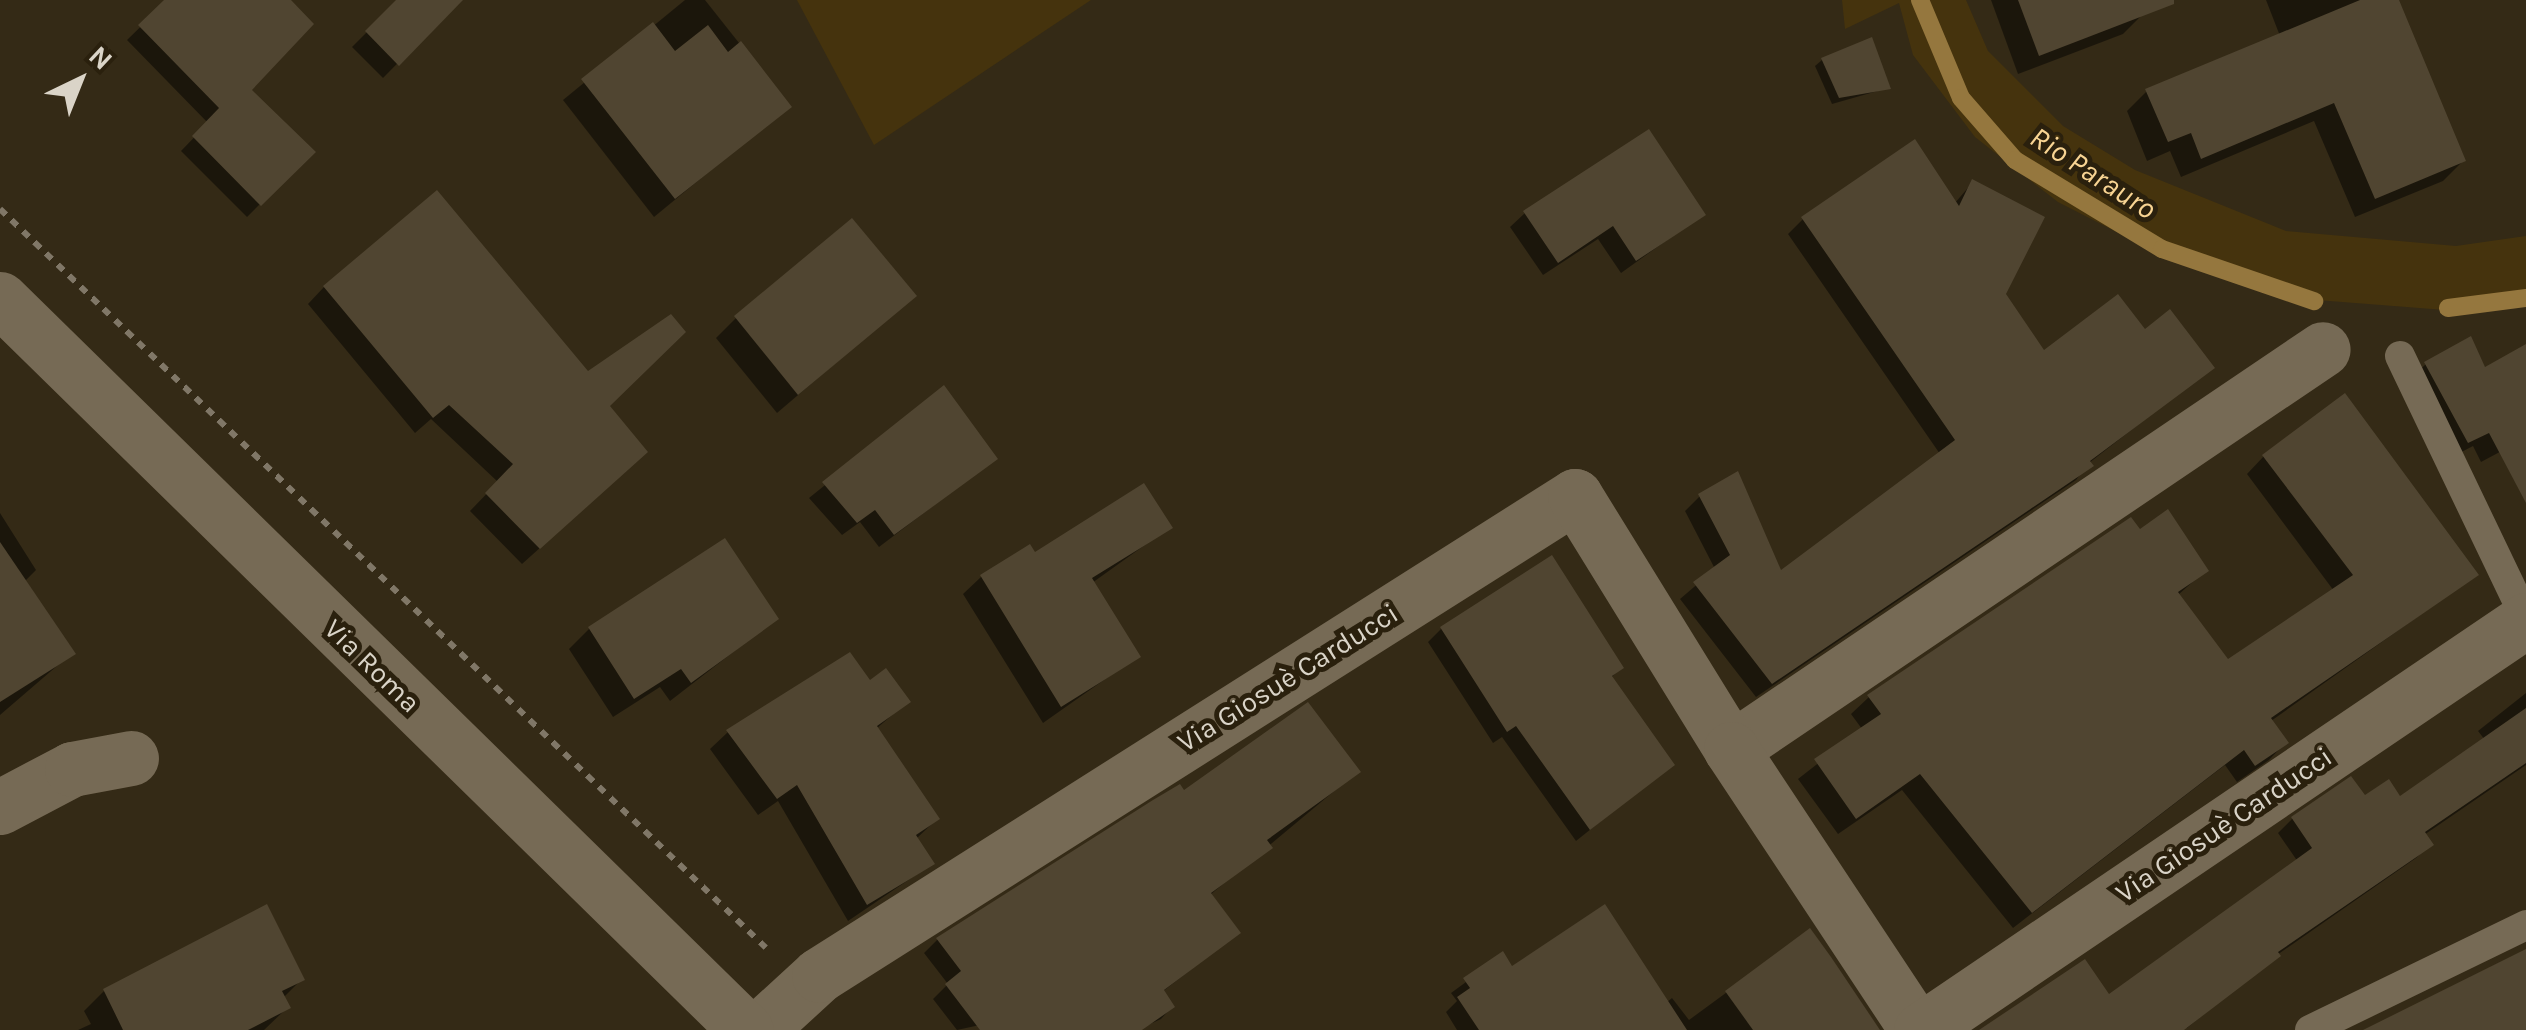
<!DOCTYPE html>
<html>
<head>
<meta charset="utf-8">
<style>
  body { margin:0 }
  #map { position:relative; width:2526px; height:1030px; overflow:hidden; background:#342a16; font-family:Karla,sans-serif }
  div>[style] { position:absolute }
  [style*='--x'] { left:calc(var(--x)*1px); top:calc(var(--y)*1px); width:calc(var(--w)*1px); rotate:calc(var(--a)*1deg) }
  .green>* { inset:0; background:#45330d }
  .shadow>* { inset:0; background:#0007 }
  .stream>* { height:18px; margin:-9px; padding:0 9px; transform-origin:9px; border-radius:9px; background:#95773e }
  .building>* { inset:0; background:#504531 }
  .path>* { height:6px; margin-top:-3px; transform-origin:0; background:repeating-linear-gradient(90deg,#807767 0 8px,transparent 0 16px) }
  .lane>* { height:30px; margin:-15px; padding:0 15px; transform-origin:15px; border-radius:15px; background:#766a55 }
  .street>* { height:55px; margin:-27.5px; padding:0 27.5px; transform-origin:27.5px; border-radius:27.5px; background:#766a55 }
  .secondary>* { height:55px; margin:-27.5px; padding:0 27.5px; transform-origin:27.5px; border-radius:27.5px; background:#766a55 }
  span { translate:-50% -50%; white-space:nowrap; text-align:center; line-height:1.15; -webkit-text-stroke:10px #2a200d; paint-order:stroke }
  .street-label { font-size:28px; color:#dad4c8 }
  .water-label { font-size:30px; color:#f8d493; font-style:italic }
  .north { position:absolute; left:30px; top:30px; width:100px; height:100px; -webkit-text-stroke:8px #2a200d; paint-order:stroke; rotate:43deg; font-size:28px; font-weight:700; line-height:40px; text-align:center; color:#dad4c8 }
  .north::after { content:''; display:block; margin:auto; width:35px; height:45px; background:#dad4c8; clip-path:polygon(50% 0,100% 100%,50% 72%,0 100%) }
</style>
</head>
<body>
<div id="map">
  <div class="green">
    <div style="clip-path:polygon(797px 0,1091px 0,874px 145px)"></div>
    <div style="clip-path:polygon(1842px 0,1966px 0,1988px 51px,2063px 126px,2135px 170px,2286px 231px,2456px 246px,2526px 236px,2526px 302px,2458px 311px,2291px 298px,2146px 247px,2058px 202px,1975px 137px,1913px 55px,1899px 3px,1845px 29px)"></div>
  </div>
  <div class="shadow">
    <div style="clip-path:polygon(168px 0,287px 0,249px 90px,312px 152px,247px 217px,181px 151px,208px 123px,127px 40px)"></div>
    <div style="clip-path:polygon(399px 0,443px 0,452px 8px,383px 78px,352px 47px)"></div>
    <div style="clip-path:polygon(685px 0,705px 0,789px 106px,654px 217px,563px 100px)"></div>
    <div style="clip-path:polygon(1991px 0,2137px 0,2143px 14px,2123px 34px,2018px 74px)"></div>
    <div style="clip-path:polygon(2266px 0,2397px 0,2463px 161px,2443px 181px,2355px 217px,2314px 121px,2181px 177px,2170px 151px,2147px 161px,2127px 111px,2147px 91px,2280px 36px)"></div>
    <div style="clip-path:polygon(1822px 60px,1888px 88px,1832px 104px,1815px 66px)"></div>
    <div style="clip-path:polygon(1973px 182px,2003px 294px,2044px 353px,2144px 333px,2211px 368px,2089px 463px,2076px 480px,1756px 697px,1680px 599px,1715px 569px,1685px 511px,1700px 496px,1780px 574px,1940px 454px,1788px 234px,1803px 219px,1954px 204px)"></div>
    <div style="clip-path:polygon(1525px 213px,1702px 215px,1621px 273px,1598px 239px,1543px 275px,1510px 227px)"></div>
    <div style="clip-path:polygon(324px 287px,607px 406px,628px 469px,522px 564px,470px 511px,498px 482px,431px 419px,415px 433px,308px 304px)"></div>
    <div style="clip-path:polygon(914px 296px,777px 413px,716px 338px,736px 318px)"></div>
    <div style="clip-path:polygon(2526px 346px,2526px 438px,2481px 462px,2473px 446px,2452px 457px,2410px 379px,2426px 364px,2484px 371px)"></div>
    <div style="clip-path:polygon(944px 389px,995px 459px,879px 547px,860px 522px,842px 535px,809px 498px)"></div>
    <div style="clip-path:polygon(2264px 456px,2476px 575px,2271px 721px,2286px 742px,2269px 760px,2237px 782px,2225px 765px,2013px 928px,1902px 790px,1838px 834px,1798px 779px,1862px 729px,1851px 714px,1869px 697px,2139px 532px,2206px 570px,2178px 595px,2228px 663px,2334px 591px,2247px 474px)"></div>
    <div style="clip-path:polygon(0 513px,36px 570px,24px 582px,72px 653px,0 715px)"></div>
    <div style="clip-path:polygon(1170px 527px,1092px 583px,1138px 656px,1043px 723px,963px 594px,981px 577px,1035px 555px)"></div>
    <div style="clip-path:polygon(724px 541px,776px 619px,670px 701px,660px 687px,613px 717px,569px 649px,589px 629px)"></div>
    <div style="clip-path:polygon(1441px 629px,1621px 667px,1611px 678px,1671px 765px,1576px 841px,1502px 737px,1493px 743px,1428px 642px)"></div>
    <div style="clip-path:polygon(869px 684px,907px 702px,876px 729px,937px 819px,916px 839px,932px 864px,848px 921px,778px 801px,758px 815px,710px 749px,728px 732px)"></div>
    <div style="clip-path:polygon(2526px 693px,2526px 765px,2424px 835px,2430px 844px,2416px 858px,2277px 955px,2187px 1028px,2178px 1016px,2157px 1030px,1984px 1030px,2108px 997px,2298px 862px,2278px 833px,2292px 819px,2350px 780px,2364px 799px,2400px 799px,2485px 740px,2478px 731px)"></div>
    <div style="clip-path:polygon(1357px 772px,1210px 895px,1238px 933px,1162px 992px,1172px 1007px,1161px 1019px,1137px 1030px,994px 1030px,989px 1023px,957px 1030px,933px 999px,948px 984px,924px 953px,937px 940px,1183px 793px)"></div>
    <div style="clip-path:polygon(1809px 932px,1876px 1030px,1457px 1030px,1446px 1012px,1457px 1001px,1451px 993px,1503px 955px,1511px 969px,1666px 1003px,1672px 998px,1689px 1020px)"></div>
    <div style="clip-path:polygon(302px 979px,283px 998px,288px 1007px,264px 1030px,78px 1030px,91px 1024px,84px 1011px,104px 991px)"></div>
  </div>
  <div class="stream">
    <div style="--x:1920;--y:0;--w:106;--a:67.3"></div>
    <div style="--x:1961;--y:98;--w:82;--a:48.9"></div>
    <div style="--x:2015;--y:160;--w:172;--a:31.2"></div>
    <div style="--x:2162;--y:249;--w:161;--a:18.9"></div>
    <div style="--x:2448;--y:308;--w:79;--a:-7.3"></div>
  </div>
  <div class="building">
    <div style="clip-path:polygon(164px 0,291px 0,314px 24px,252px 90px,316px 152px,261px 206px,192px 136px,219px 108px,138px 25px)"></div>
    <div style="clip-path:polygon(396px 0,463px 0,399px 66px,365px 31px)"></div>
    <div style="clip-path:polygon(2018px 0,2174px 0,2174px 4px,2039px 56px)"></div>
    <div style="clip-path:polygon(2360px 0,2399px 0,2466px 161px,2375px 199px,2334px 103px,2201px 159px,2191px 133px,2168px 142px,2145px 89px)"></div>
    <div style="clip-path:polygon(653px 22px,675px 51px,708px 25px,728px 52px,741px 41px,792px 107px,675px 199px,581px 79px)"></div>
    <div style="clip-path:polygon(1872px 37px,1891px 89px,1839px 98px,1821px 58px)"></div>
    <div style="clip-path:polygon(1649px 129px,1706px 215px,1636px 261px,1613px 226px,1558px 263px,1523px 211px)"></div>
    <div style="clip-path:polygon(1915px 139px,1959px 206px,1972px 179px,2045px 217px,2006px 294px,2044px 350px,2118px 294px,2145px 329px,2170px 309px,2215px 368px,2090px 461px,2094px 466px,1772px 684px,1693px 582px,1730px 555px,1698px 494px,1738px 471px,1781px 570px,1955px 440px,1801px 217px)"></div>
    <div style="clip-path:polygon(437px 190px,588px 371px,671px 314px,686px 332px,610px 406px,648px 452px,540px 549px,485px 493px,513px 464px,449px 405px,433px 418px,323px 286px)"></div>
    <div style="clip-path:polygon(852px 218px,917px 296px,798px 395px,734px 316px)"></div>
    <div style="clip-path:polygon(2471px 336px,2485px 367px,2526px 344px,2526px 503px,2489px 433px,2468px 443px,2424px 362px)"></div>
    <div style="clip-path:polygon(944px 385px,998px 459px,894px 535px,875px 510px,857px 523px,822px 482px)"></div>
    <div style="clip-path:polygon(2345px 393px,2479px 575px,2271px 718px,2289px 743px,2255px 766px,2244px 750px,2032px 913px,1920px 774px,1856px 819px,1814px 759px,1881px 714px,1867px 695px,2131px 517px,2140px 529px,2168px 509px,2209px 571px,2178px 592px,2228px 659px,2353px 575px,2262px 455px)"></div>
    <div style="clip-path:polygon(1144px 483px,1173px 528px,1092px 578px,1141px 657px,1061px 707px,980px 575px,1030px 544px,1035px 552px)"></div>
    <div style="clip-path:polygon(725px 538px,779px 619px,691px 683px,681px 669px,634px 699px,588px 627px)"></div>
    <div style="clip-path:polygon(0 542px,76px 654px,0 702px)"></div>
    <div style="clip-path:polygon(1552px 555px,1624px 668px,1612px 676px,1675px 765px,1590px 830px,1516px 726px,1507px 732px,1440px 627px)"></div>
    <div style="clip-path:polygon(850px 652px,870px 680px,886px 668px,911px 702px,877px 726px,940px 819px,916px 835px,935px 864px,867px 905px,797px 785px,777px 799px,726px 730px)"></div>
    <div style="clip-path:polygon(1308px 702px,1361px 772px,1267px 840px,1273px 848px,1211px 893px,1241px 933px,1164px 990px,1175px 1007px,1142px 1030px,980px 1030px,945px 984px,961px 971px,936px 938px,1153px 800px,1180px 784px,1184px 790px)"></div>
    <div style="clip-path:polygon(2526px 708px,2526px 763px,2425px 832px,2434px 845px,2278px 952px,2281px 956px,2184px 1030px,1979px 1030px,2085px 959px,2109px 994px,2312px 848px,2291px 817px,2351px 776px,2365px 795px,2389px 779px,2400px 796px)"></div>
    <div style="clip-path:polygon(267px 904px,305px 980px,282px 991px,291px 1008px,248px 1030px,123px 1030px,103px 989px)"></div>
    <div style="clip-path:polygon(1605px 904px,1687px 1030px,1479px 1030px,1457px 997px,1470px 988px,1463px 978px,1503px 951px,1512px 966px)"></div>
    <div style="clip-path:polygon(1810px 928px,1831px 957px,1880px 1030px,1753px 1030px,1725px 991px)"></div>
    <div style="clip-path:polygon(2526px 949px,2526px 1030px,2363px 1030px)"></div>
  </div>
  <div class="path">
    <div style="--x:0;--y:209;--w:1064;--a:43.97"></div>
  </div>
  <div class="lane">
    <div style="--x:2400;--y:356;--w:292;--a:64.4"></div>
    <div style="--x:2310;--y:1030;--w:240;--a:-25.9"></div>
  </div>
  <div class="street">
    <div style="--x:1731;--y:749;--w:714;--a:-34.05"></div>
    <div style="--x:0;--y:807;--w:81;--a:-27.8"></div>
    <div style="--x:72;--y:769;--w:60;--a:-10.6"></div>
    <div style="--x:759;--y:1030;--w:81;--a:-42.5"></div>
    <div style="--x:819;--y:975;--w:895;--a:-32.36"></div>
    <div style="--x:1575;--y:496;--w:297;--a:58.3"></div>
    <div style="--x:1731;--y:749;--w:337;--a:56.5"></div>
    <div style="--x:1921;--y:1030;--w:731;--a:-34.12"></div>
  </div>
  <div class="secondary">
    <div style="--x:0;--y:299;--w:1044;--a:44.42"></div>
  </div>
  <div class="street-label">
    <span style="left:372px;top:666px;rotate:44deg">Via Roma</span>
    <span style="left:1288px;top:678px;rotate:-32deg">Via Giosuè Carducci</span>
    <span style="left:2224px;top:825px;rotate:-34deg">Via Giosuè Carducci</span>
  </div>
  <div class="water-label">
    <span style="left:2093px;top:173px;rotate:33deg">Rio Parauro</span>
  </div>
  <div class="north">N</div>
</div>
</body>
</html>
